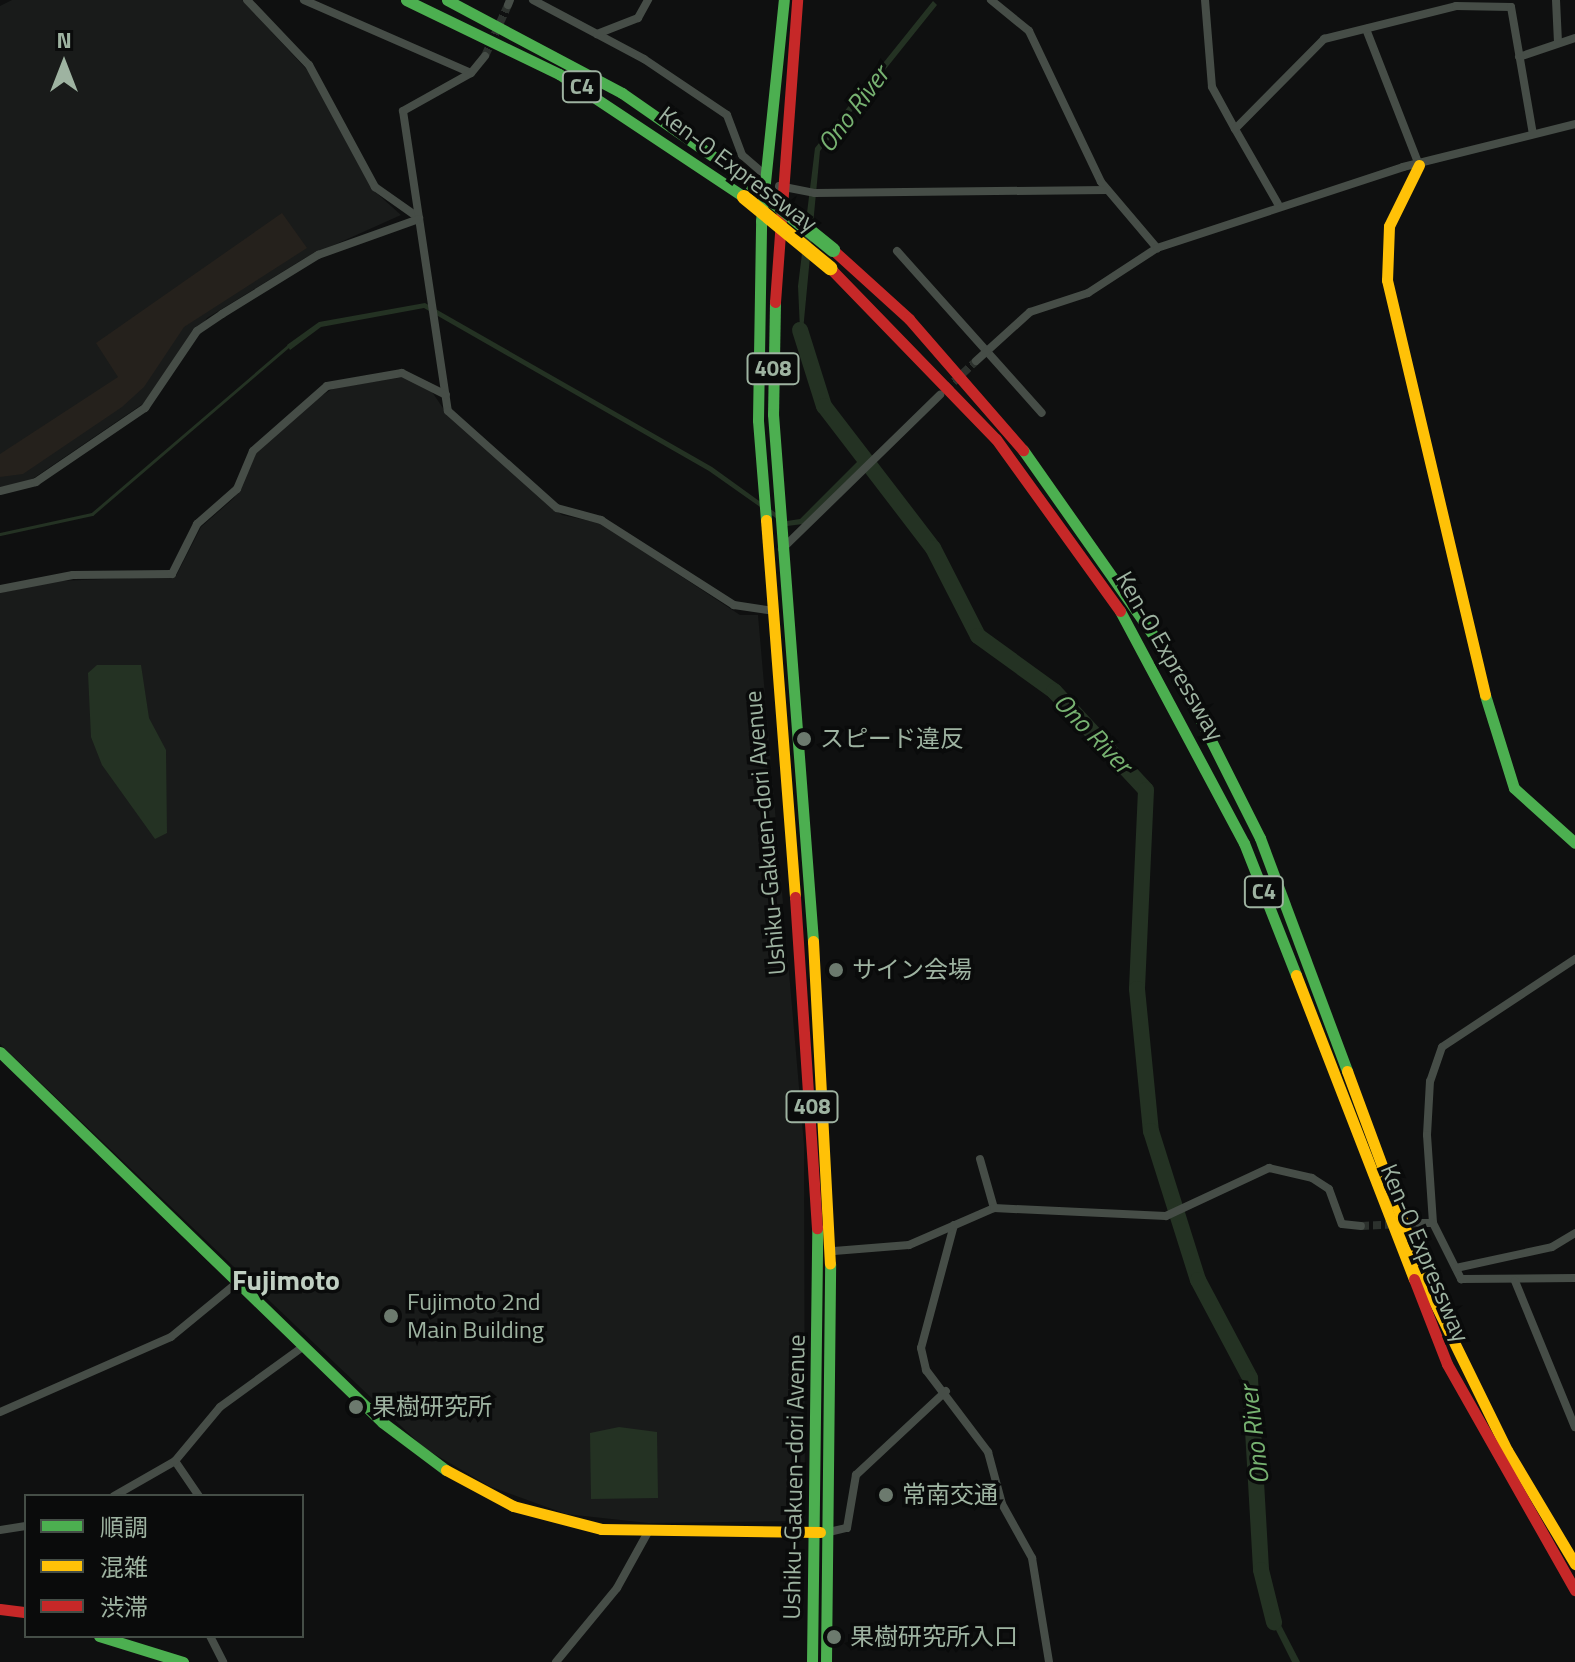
<!DOCTYPE html>
<html>
<head>
<meta charset="utf-8">
<style>
  body { margin:0 }
  #map { position:relative; width:1575px; height:1662px; overflow:hidden; background:#0f1010; font-family:"Titillium Web","Noto Sans JP",sans-serif }
  div>[style] { position:absolute }
  [style*='--x'] { left:calc(var(--x)*1px); top:calc(var(--y)*1px); width:calc(var(--w)*1px); rotate:calc(var(--a)*1deg) }
  .built>* { inset:0; background:#191b1a }
  .green>* { inset:0; background:#25211c }
  .water>* { inset:0; background:#243223 }
  .stream>* { height:3px; margin:-1.5px; padding:0 1.5px; transform-origin:1.5px; border-radius:1.5px; background:#243223 }
  .river>* { height:16px; margin:-8px; padding:0 8px; transform-origin:8px; border-radius:8px; background:#243223 }
  .street-tunnel>* { height:8px; margin-top:-4px; transform-origin:0; background:repeating-linear-gradient(90deg,#2c312d 0 8px,transparent 0 12px) }
  .street>* { height:8px; margin:-4px; padding:0 4px; transform-origin:4px; border-radius:4px; background:#464d47 }
  .fast>* { height:11px; margin:-5.5px; padding:0 5.5px; transform-origin:5.5px; border-radius:5.5px; background:#4caf50 }
  .slow>* { height:11px; margin:-5.5px; padding:0 5.5px; transform-origin:5.5px; border-radius:5.5px; background:#ffc107 }
  .jam>* { height:11px; margin:-5.5px; padding:0 5.5px; transform-origin:5.5px; border-radius:5.5px; background:#c62828 }
  .fast-bridge>* { height:14px; margin:-7px; padding:0 7px; transform-origin:7px; border-radius:7px; background:#4caf50 }
  .slow-bridge>* { height:14px; margin:-7px; padding:0 7px; transform-origin:7px; border-radius:7px; background:#ffc107 }
  .dots>* { width:22px; height:22px; translate:-50% -50%; box-sizing:border-box; border:4px solid #0a0b0b; border-radius:50% }
  span { translate:-50% -50%; white-space:nowrap; text-align:center; line-height:1.15; -webkit-text-stroke:7px #0a0b0b; paint-order:stroke }
  .shield-label span { padding:2px 6px; background:#0a0b0b; border:2px solid; border-radius:6px; -webkit-text-stroke-width:0 }
  .shield-label { font-size:22px; color:#9eb3a1; font-weight:700 }
  .street-label { font-size:24px; color:#9eb3a1 }
  .poi-label { font-size:24px; color:#9eb3a1 }
  .left { translate:0 -50%; text-align:left }
  .water-label { font-size:26px; color:#77b271; font-style:italic }
  .quarter-label { font-size:28px; color:#c0cfc2; font-weight:700 }
  .legend { position:absolute; left:24px; top:1494px; width:280px; height:144px; box-sizing:border-box; background:#0a0b0b; border:2px solid #454e47; margin:0; padding:10px 14px; list-style:none; font-size:24px; color:#9eb3a1 }
  .legend li { display:flex; align-items:center; gap:16px; height:40px }
  .legend b { width:40px; border:2px solid #454e47 }
  .north { position:absolute; left:24px; top:24px; width:80px; height:80px; -webkit-text-stroke:6px #0a0b0b; paint-order:stroke; rotate:0deg; font-size:22px; font-weight:700; line-height:32px; text-align:center; color:#9eb3a1 }
  .north::after { content:''; display:block; margin:auto; width:28px; height:36px; background:#9eb3a1; clip-path:polygon(50% 0,100% 100%,50% 72%,0 100%) }
</style>
</head>
<body>
<div id="map">
  <div class="built">
    <div style="clip-path:polygon(12px 0,242px 0,309px 72px,372px 189px,401px 215px,305px 258px,207px 318px,144px 403px,28px 482px,0 487px,0 6px)"></div>
    <div style="clip-path:polygon(404px 377px,430px 389px,447px 414px,562px 515px,600px 523px,740px 615px,758px 615px,804px 1145px,805px 1521px,648px 1523px,566px 1514px,489px 1486px,424px 1448px,0 1044px,0 593px,58px 581px,176px 576px,201px 527px,234px 498px,256px 454px,302px 408px,334px 388px)"></div>
  </div>
  <div class="green">
    <div style="clip-path:polygon(282px 213px,307px 248px,184px 327px,144px 387px,122px 407px,23px 474px,0 477px,0 454px,118px 377px,96px 343px)"></div>
  </div>
  <div class="water">
    <div style="clip-path:polygon(933px 1px,937px 5px,820px 151px,801px 352px,798px 286px,815px 148px)"></div>
    <div style="clip-path:polygon(425px 303px,712px 467px,787px 521px,800px 519px,858px 461px,863px 465px,803px 524px,787px 526px,709px 471px,424px 308px,321px 327px,290px 350px,287px 345px,319px 322px)"></div>
    <div style="clip-path:polygon(97px 665px,141px 665px,149px 718px,166px 750px,167px 833px,155px 839px,102px 765px,91px 737px,88px 673px)"></div>
    <div style="clip-path:polygon(619px 1427px,657px 1432px,658px 1498px,591px 1499px,590px 1433px)"></div>
    <div style="clip-path:polygon(1263px 1604px,1270px 1604px,1300px 1662px,1292px 1662px)"></div>
  </div>
  <div class="stream">
    <div style="--x:861;--y:463;--w:4;--a:-45"></div>
    <div style="--x:0;--y:534;--w:94;--a:-12.3"></div>
    <div style="--x:92;--y:514;--w:261;--a:-40.6"></div>
  </div>
  <div class="river">
    <div style="--x:800;--y:330;--w:80;--a:72.5"></div>
    <div style="--x:824;--y:406;--w:179;--a:52.5"></div>
    <div style="--x:933;--y:548;--w:99;--a:62.9"></div>
    <div style="--x:978;--y:636;--w:94;--a:35.9"></div>
    <div style="--x:1054;--y:691;--w:135;--a:47.1"></div>
    <div style="--x:1146;--y:790;--w:199;--a:92.6"></div>
    <div style="--x:1137;--y:989;--w:143;--a:84.4"></div>
    <div style="--x:1151;--y:1131;--w:156;--a:72.5"></div>
    <div style="--x:1198;--y:1280;--w:111;--a:62"></div>
    <div style="--x:1250;--y:1378;--w:192;--a:86.7"></div>
    <div style="--x:1261;--y:1570;--w:54;--a:76"></div>
  </div>
  <div class="street-tunnel">
    <div style="--x:485;--y:56;--w:56;--a:-65.7"></div>
    <div style="--x:945;--y:390;--w:42;--a:-43.1"></div>
    <div style="--x:1361;--y:1226;--w:58;--a:-3"></div>
  </div>
  <div class="street">
    <div style="--x:247;--y:0;--w:90;--a:46.4"></div>
    <div style="--x:309;--y:65;--w:139;--a:61.6"></div>
    <div style="--x:375;--y:187;--w:54;--a:35.2"></div>
    <div style="--x:304;--y:0;--w:182;--a:23.6"></div>
    <div style="--x:533;--y:0;--w:126;--a:28"></div>
    <div style="--x:644;--y:59;--w:100;--a:34"></div>
    <div style="--x:727;--y:115;--w:43;--a:69.4"></div>
    <div style="--x:742;--y:155;--w:30;--a:41"></div>
    <div style="--x:991;--y:0;--w:49;--a:39.2"></div>
    <div style="--x:1029;--y:31;--w:167;--a:64.5"></div>
    <div style="--x:1101;--y:182;--w:87;--a:49.7"></div>
    <div style="--x:1205;--y:0;--w:87;--a:85.4"></div>
    <div style="--x:1212;--y:87;--w:48;--a:61.3"></div>
    <div style="--x:1556;--y:0;--w:42;--a:87.3"></div>
    <div style="--x:508;--y:5;--w:5;--a:-68"></div>
    <div style="--x:1366;--y:29;--w:146;--a:68.7"></div>
    <div style="--x:597;--y:34;--w:44;--a:-21.3"></div>
    <div style="--x:638;--y:18;--w:21;--a:-61"></div>
    <div style="--x:485;--y:56;--w:22;--a:129"></div>
    <div style="--x:471;--y:73;--w:78;--a:150.8"></div>
    <div style="--x:403;--y:111;--w:303;--a:81.5"></div>
    <div style="--x:448;--y:411;--w:146;--a:41.7"></div>
    <div style="--x:557;--y:508;--w:46;--a:15.3"></div>
    <div style="--x:601;--y:520;--w:158;--a:32.6"></div>
    <div style="--x:734;--y:605;--w:40;--a:8.5"></div>
    <div style="--x:1519;--y:57;--w:59;--a:-18.7"></div>
    <div style="--x:779;--y:186;--w:37;--a:11"></div>
    <div style="--x:815;--y:193;--w:292;--a:-0.6"></div>
    <div style="--x:1278;--y:204;--w:86;--a:-119.8"></div>
    <div style="--x:1235;--y:129;--w:127;--a:-45.3"></div>
    <div style="--x:1324;--y:39;--w:136;--a:-14"></div>
    <div style="--x:1456;--y:6;--w:55;--a:1"></div>
    <div style="--x:1511;--y:7;--w:129;--a:80.2"></div>
    <div style="--x:897;--y:251;--w:217;--a:48.2"></div>
    <div style="--x:976;--y:361;--w:73;--a:-42.2"></div>
    <div style="--x:1030;--y:312;--w:61;--a:-18.1"></div>
    <div style="--x:1088;--y:293;--w:82;--a:-33.1"></div>
    <div style="--x:1157;--y:248;--w:259;--a:-18.2"></div>
    <div style="--x:1403;--y:167;--w:177;--a:-14"></div>
    <div style="--x:0;--y:491;--w:37;--a:-14"></div>
    <div style="--x:36;--y:482;--w:132;--a:-34.2"></div>
    <div style="--x:145;--y:408;--w:93;--a:-56"></div>
    <div style="--x:197;--y:331;--w:30;--a:-34"></div>
    <div style="--x:222;--y:314;--w:113;--a:-31.6"></div>
    <div style="--x:318;--y:255;--w:107;--a:-19.6"></div>
    <div style="--x:782;--y:549;--w:221;--a:-44.3"></div>
    <div style="--x:0;--y:589;--w:74;--a:-10.9"></div>
    <div style="--x:73;--y:575;--w:99;--a:-0.6"></div>
    <div style="--x:172;--y:574;--w:56;--a:-63.4"></div>
    <div style="--x:197;--y:524;--w:53;--a:-41.2"></div>
    <div style="--x:237;--y:489;--w:41;--a:-67.2"></div>
    <div style="--x:253;--y:451;--w:98;--a:-41.3"></div>
    <div style="--x:327;--y:386;--w:76;--a:-9.8"></div>
    <div style="--x:402;--y:373;--w:49;--a:26.6"></div>
    <div style="--x:1575;--y:959;--w:159;--a:146.5"></div>
    <div style="--x:1442;--y:1047;--w:36;--a:109"></div>
    <div style="--x:1430;--y:1081;--w:54;--a:93.2"></div>
    <div style="--x:1427;--y:1135;--w:88;--a:86.1"></div>
    <div style="--x:1433;--y:1223;--w:63;--a:63.4"></div>
    <div style="--x:1461;--y:1279;--w:114;--a:-0.5"></div>
    <div style="--x:980;--y:1159;--w:51;--a:74.1"></div>
    <div style="--x:1419;--y:1223;--w:14;--a:0"></div>
    <div style="--x:954;--y:1225;--w:127;--a:105"></div>
    <div style="--x:921;--y:1348;--w:23;--a:77"></div>
    <div style="--x:926;--y:1370;--w:103;--a:52.9"></div>
    <div style="--x:988;--y:1452;--w:54;--a:74.9"></div>
    <div style="--x:1002;--y:1504;--w:62;--a:60.9"></div>
    <div style="--x:1032;--y:1558;--w:105;--a:80.7"></div>
    <div style="--x:834;--y:1251;--w:75;--a:-4.6"></div>
    <div style="--x:909;--y:1245;--w:93;--a:-23.5"></div>
    <div style="--x:994;--y:1208;--w:172;--a:2.7"></div>
    <div style="--x:1166;--y:1216;--w:114;--a:-25"></div>
    <div style="--x:1269;--y:1168;--w:44;--a:13.1"></div>
    <div style="--x:1312;--y:1178;--w:20;--a:33"></div>
    <div style="--x:1329;--y:1189;--w:37;--a:70"></div>
    <div style="--x:1342;--y:1224;--w:19;--a:6"></div>
    <div style="--x:1456;--y:1268;--w:98;--a:-12.3"></div>
    <div style="--x:1552;--y:1247;--w:27;--a:-31"></div>
    <div style="--x:1515;--y:1281;--w:158;--a:67.7"></div>
    <div style="--x:0;--y:1412;--w:187;--a:-23.7"></div>
    <div style="--x:171;--y:1337;--w:87;--a:-39.4"></div>
    <div style="--x:175;--y:1461;--w:42;--a:55.6"></div>
    <div style="--x:114;--y:1496;--w:70;--a:-29.8"></div>
    <div style="--x:175;--y:1461;--w:70;--a:-50.2"></div>
    <div style="--x:220;--y:1407;--w:104;--a:-36"></div>
    <div style="--x:0;--y:1530;--w:26;--a:-9"></div>
    <div style="--x:829;--y:1532;--w:18;--a:-13"></div>
    <div style="--x:847;--y:1528;--w:54;--a:-80.4"></div>
    <div style="--x:856;--y:1475;--w:123;--a:-43"></div>
    <div style="--x:210;--y:1636;--w:29;--a:63"></div>
    <div style="--x:556;--y:1662;--w:96;--a:-50.5"></div>
    <div style="--x:617;--y:1588;--w:64;--a:-61"></div>
  </div>
  <div class="fast">
    <div style="--x:406;--y:0;--w:170;--a:25.8"></div>
    <div style="--x:559;--y:74;--w:222;--a:33.6"></div>
    <div style="--x:447;--y:0;--w:198;--a:28"></div>
    <div style="--x:622;--y:93;--w:147;--a:34.8"></div>
    <div style="--x:775;--y:302;--w:112;--a:91"></div>
    <div style="--x:773;--y:414;--w:529;--a:85.66"></div>
    <div style="--x:1023;--y:450;--w:256;--a:54.9"></div>
    <div style="--x:1170;--y:659;--w:200;--a:63.3"></div>
    <div style="--x:1260;--y:838;--w:249;--a:69.5"></div>
    <div style="--x:766;--y:520;--w:100;--a:-94.6"></div>
    <div style="--x:758;--y:420;--w:199;--a:-89.1"></div>
    <div style="--x:761;--y:221;--w:222;--a:-84.1"></div>
    <div style="--x:1120;--y:611;--w:263;--a:61.9"></div>
    <div style="--x:1244;--y:843;--w:142;--a:68.5"></div>
    <div style="--x:1485;--y:695;--w:97;--a:72.7"></div>
    <div style="--x:1514;--y:788;--w:82;--a:42"></div>
    <div style="--x:0;--y:1052;--w:532;--a:44.09"></div>
    <div style="--x:382;--y:1422;--w:80;--a:36.9"></div>
    <div style="--x:99;--y:1636;--w:88;--a:17.2"></div>
    <div style="--x:812;--y:1662;--w:434;--a:-89.3"></div>
    <div style="--x:826;--y:1662;--w:398;--a:-89.4"></div>
  </div>
  <div class="slow">
    <div style="--x:1419;--y:165;--w:68;--a:116.2"></div>
    <div style="--x:1389;--y:226;--w:54;--a:92.1"></div>
    <div style="--x:1387;--y:280;--w:426;--a:76.7"></div>
    <div style="--x:766;--y:520;--w:378;--a:85.6"></div>
    <div style="--x:813;--y:941;--w:323;--a:87"></div>
    <div style="--x:1296;--y:975;--w:326;--a:68.8"></div>
    <div style="--x:1347;--y:1071;--w:230;--a:69.7"></div>
    <div style="--x:1427;--y:1287;--w:182;--a:63.9"></div>
    <div style="--x:1507;--y:1450;--w:133;--a:59.2"></div>
    <div style="--x:446;--y:1470;--w:76;--a:28.2"></div>
    <div style="--x:513;--y:1506;--w:91;--a:14.6"></div>
    <div style="--x:601;--y:1529;--w:219;--a:0.8"></div>
  </div>
  <div class="jam">
    <div style="--x:833;--y:250;--w:103;--a:42.2"></div>
    <div style="--x:909;--y:319;--w:174;--a:49"></div>
    <div style="--x:830;--y:268;--w:238;--a:45.9"></div>
    <div style="--x:996;--y:439;--w:212;--a:54.2"></div>
    <div style="--x:775;--y:302;--w:303;--a:-85.8"></div>
    <div style="--x:795;--y:897;--w:332;--a:86.2"></div>
    <div style="--x:1414;--y:1279;--w:91;--a:68.8"></div>
    <div style="--x:1447;--y:1364;--w:260;--a:60.5"></div>
    <div style="--x:0;--y:1609;--w:26;--a:7"></div>
  </div>
  <div class="fast-bridge">
    <div style="--x:743;--y:177;--w:116;--a:39"></div>
  </div>
  <div class="slow-bridge">
    <div style="--x:744;--y:197;--w:112;--a:39.5"></div>
  </div>
  <div class="dots">
    <div style="left:804px;top:739px;background:#6c7a6e"></div>
    <div style="left:836px;top:970px;background:#6c7a6e"></div>
    <div style="left:391px;top:1316px;background:#6c7a6e"></div>
    <div style="left:356px;top:1407px;background:#6c7a6e"></div>
    <div style="left:886px;top:1495px;background:#6c7a6e"></div>
    <div style="left:834px;top:1637px;background:#6c7a6e"></div>
  </div>
  <div class="shield-label">
    <span style="left:582px;top:87px">C4</span>
    <span style="left:773px;top:369px">408</span>
    <span style="left:1264px;top:892px">C4</span>
    <span style="left:812px;top:1107px">408</span>
  </div>
  <div class="street-label">
    <span style="left:738px;top:169px;rotate:37deg">Ken-O Expressway</span>
    <span style="left:1170px;top:656px;rotate:60deg">Ken-O Expressway</span>
    <span style="left:765px;top:833px;rotate:-95deg">Ushiku-Gakuen-dori Avenue</span>
    <span style="left:1425px;top:1253px;rotate:67deg">Ken-O Expressway</span>
    <span style="left:794px;top:1477px;rotate:-89deg">Ushiku-Gakuen-dori Avenue</span>
  </div>
  <div class="poi-label">
    <span class="left" style="left:820px;top:739px">スピード違反</span>
    <span class="left" style="left:852px;top:970px">サイン会場</span>
    <span class="left" style="left:407px;top:1316px">Fujimoto 2nd<br>Main Building</span>
    <span class="left" style="left:372px;top:1407px">果樹研究所</span>
    <span class="left" style="left:902px;top:1495px">常南交通</span>
    <span class="left" style="left:850px;top:1637px">果樹研究所入口</span>
  </div>
  <div class="water-label">
    <span style="left:853px;top:109px;rotate:-53deg">Ono River</span>
    <span style="left:1093px;top:733px;rotate:46deg">Ono River</span>
    <span style="left:1254px;top:1435px;rotate:-97deg">Ono River</span>
  </div>
  <div class="quarter-label">
    <span style="left:286px;top:1280px">Fujimoto</span>
  </div>
  <ul class="legend">
  <li><b style="height:10px;background:#4caf50"></b>順調</li>
  <li><b style="height:10px;background:#ffc107"></b>混雑</li>
  <li><b style="height:10px;background:#c62828"></b>渋滞</li>
  </ul>
  <div class="north">N</div>
</div>
</body>
</html>
